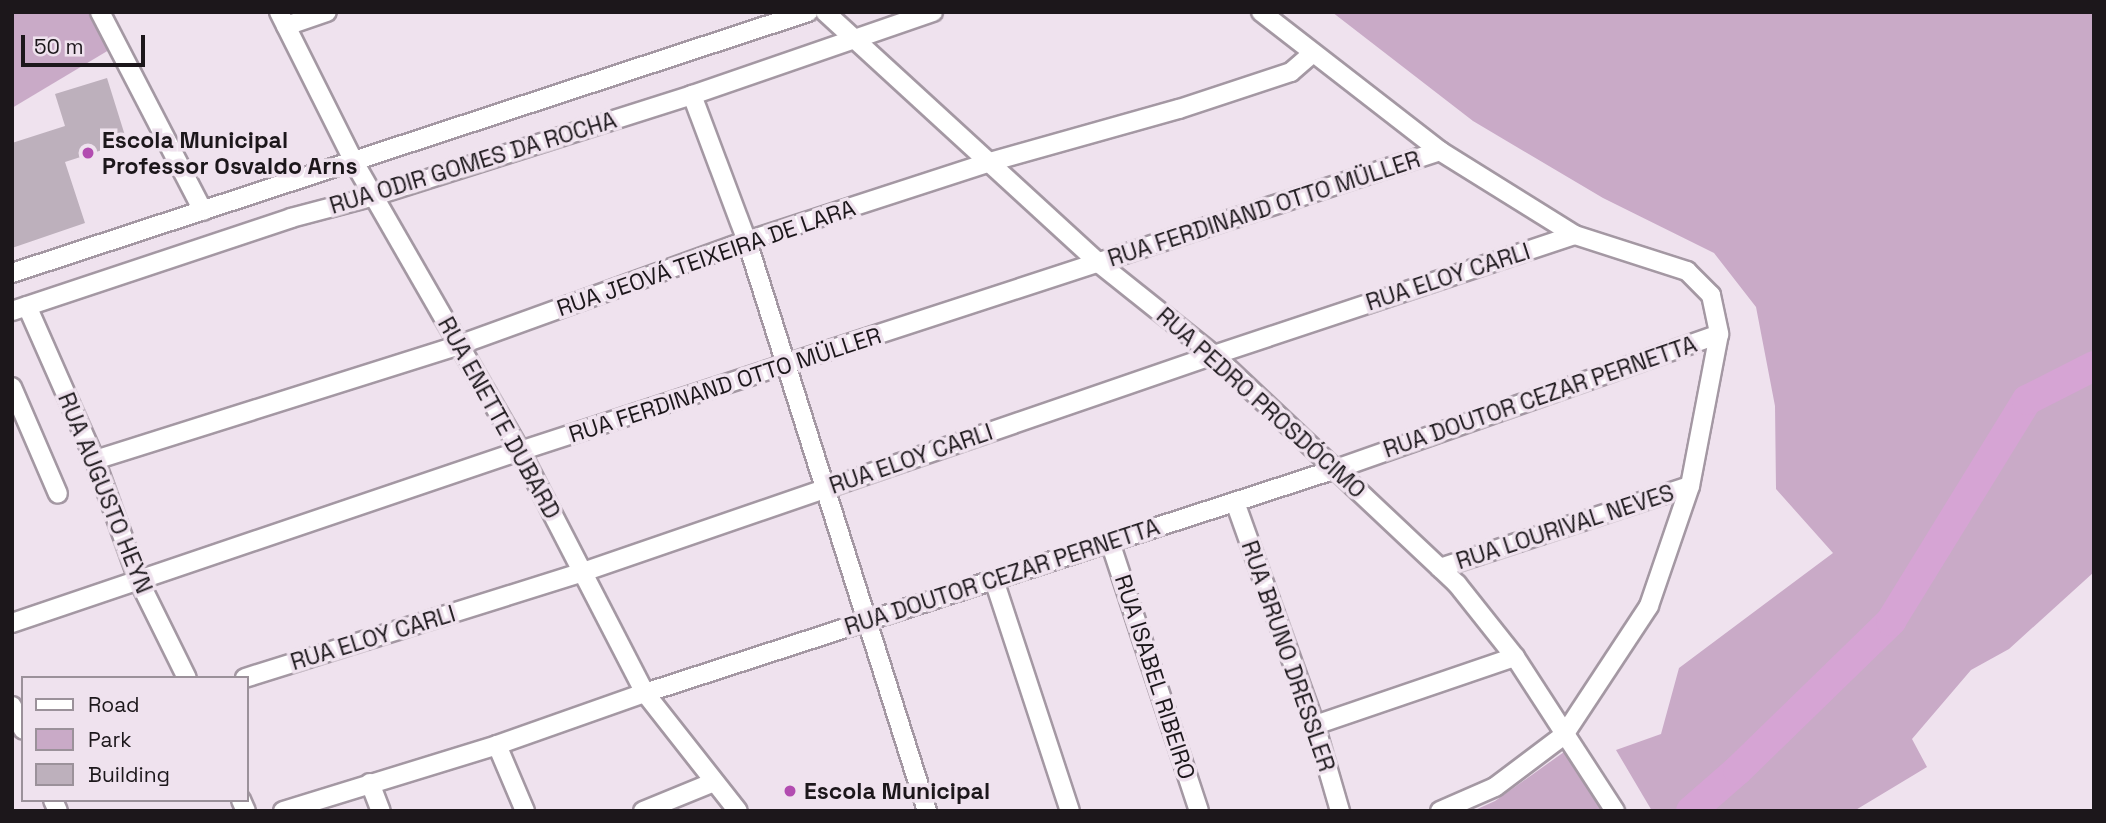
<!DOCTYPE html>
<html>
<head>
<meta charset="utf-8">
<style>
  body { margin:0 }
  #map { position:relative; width:2106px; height:823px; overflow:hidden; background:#efe2ee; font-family:"Space Grotesk",sans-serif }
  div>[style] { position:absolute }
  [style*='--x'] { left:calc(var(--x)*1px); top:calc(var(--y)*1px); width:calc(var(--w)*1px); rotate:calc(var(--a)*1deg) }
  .green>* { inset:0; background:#c9aac7 }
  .river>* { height:30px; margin:-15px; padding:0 15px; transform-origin:15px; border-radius:15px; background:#d6a4d4 }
  .building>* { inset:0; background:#bdb0bc }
  .roads { filter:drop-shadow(2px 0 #a498a3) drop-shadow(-2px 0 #a498a3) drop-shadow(0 2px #a498a3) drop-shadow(0 -2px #a498a3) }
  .minor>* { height:18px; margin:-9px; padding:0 9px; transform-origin:9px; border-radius:9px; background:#fff }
  .dots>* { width:19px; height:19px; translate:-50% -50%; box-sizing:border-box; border:4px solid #efe2ee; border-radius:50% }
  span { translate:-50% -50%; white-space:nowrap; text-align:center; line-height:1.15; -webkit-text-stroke:7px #efe2ee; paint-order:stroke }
  .poi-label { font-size:23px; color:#1c171b; font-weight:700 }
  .left { translate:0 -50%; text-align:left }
  .street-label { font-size:23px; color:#1c171b }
  .frame { position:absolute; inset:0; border:14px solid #1c171b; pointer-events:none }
  .legend { position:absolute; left:21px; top:676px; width:228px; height:126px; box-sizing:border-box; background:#efe2ee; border:2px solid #9b919a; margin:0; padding:9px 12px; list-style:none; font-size:21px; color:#1c171b }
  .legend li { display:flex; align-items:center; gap:14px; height:35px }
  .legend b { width:35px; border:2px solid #9b919a }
  .scale { position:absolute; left:21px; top:35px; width:124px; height:32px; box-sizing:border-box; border:4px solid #1c171b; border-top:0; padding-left:9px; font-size:21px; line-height:24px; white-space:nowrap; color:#1c171b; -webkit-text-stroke:5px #efe2ee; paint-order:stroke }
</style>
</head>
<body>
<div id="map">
  <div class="green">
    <div style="clip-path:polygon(12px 12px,89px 12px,109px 50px,12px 108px)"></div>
    <div style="clip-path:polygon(1332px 12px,2094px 12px,2094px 572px,2009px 649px,1971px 670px,1912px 739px,1927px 767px,1854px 811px,1652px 811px,1616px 750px,1661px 734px,1679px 668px,1833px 553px,1776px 489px,1775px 406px,1756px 307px,1714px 253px,1603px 198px,1473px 121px)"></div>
    <div style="clip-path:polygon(1564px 752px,1602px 811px,1473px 811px,1495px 801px)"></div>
  </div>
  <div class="river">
    <div style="--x:1691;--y:811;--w:62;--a:-41.1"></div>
    <div style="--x:1738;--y:770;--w:214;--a:-44.2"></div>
    <div style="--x:1891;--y:621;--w:259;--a:-58.4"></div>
    <div style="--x:2027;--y:400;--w:75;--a:-26.9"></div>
  </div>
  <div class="building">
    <div style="clip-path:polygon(107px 78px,127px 142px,65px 162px,85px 223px,12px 248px,12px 143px,65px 126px,55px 94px)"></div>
  </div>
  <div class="roads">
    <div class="minor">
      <div style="--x:100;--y:12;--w:224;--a:62.6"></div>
      <div style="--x:279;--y:12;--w:168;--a:63.4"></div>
      <div style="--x:354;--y:162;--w:333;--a:60.1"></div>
      <div style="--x:520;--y:451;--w:272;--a:62.7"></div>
      <div style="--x:645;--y:693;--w:150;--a:51.8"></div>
      <div style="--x:825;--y:12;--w:373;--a:42.5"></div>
      <div style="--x:1100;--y:264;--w:146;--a:38.6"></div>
      <div style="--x:1214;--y:355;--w:334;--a:43.3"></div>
      <div style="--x:1457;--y:584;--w:93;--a:51.5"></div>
      <div style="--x:1515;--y:657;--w:184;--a:57"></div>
      <div style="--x:1261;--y:12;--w:227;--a:37.8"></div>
      <div style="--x:1440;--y:151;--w:159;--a:31.9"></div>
      <div style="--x:1575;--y:235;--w:118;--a:17.8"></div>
      <div style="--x:1687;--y:271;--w:34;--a:45"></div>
      <div style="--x:1711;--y:295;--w:40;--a:78"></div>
      <div style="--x:1719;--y:334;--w:155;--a:100.8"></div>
      <div style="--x:1690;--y:486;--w:127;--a:108.9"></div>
      <div style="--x:1649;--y:606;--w:154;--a:123.4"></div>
      <div style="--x:1564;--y:735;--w:86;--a:143"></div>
      <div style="--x:1495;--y:787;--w:60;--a:156.4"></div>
      <div style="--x:286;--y:26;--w:43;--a:-18.9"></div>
      <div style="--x:692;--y:95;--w:156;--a:69.4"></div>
      <div style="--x:747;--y:241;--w:598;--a:72.47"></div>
      <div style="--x:12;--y:273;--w:838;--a:-18.15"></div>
      <div style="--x:27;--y:306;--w:168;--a:66.2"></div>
      <div style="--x:95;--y:460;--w:127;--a:70.1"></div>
      <div style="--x:138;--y:579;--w:110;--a:63.7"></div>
      <div style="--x:12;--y:311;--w:294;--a:-18.4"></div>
      <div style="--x:291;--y:218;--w:86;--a:-14.8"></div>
      <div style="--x:374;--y:196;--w:334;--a:-17.6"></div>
      <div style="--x:692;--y:95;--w:255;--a:-19"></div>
      <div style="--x:12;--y:387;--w:116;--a:66.7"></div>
      <div style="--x:95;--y:460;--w:382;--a:-17.5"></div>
      <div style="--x:459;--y:345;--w:306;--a:-19.9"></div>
      <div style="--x:747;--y:241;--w:256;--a:-18"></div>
      <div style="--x:990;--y:162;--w:196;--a:-15.7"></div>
      <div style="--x:1179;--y:109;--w:118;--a:-18.3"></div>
      <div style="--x:1291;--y:72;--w:29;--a:-41"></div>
      <div style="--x:1235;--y:502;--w:237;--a:70.3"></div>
      <div style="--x:1315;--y:725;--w:90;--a:73.8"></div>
      <div style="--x:1110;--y:542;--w:283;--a:71.7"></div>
      <div style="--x:1440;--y:568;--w:263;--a:-18.2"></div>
      <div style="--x:994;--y:580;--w:243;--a:71.8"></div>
      <div style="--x:12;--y:623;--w:536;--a:-18.71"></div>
      <div style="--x:520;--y:451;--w:968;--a:-18.06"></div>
      <div style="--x:245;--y:678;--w:354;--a:-17.4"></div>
      <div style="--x:583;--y:572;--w:667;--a:-18.98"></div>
      <div style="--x:1214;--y:355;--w:380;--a:-18.4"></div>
      <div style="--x:12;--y:706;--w:26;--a:65"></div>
      <div style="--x:1315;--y:725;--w:211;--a:-18.8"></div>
      <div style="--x:497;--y:745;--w:72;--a:67"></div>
      <div style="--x:370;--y:783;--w:30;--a:69"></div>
      <div style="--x:53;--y:800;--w:12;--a:66"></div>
      <div style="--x:241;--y:800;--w:12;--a:66"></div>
      <div style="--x:283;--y:811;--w:224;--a:-17.1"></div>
      <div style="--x:497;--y:745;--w:157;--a:-19.4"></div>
      <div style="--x:645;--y:693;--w:726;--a:-17.96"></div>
      <div style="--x:1336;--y:469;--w:406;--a:-19.4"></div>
      <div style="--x:643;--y:811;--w:77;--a:-22.2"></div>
    </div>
  </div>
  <div class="dots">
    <div style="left:88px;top:153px;background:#b24cb0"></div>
    <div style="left:790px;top:791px;background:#b24cb0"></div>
  </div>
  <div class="poi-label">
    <span class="left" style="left:102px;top:153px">Escola Municipal<br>Professor Osvaldo Arns</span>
    <span class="left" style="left:804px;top:791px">Escola Municipal</span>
  </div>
  <div class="street-label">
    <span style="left:473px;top:163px;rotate:-17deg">RUA ODIR GOMES DA ROCHA</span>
    <span style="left:1264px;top:209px;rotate:-18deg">RUA FERDINAND OTTO MÜLLER</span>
    <span style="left:706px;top:258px;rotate:-19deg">RUA JEOVÁ TEIXEIRA DE LARA</span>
    <span style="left:1448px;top:277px;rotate:-18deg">RUA ELOY CARLI</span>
    <span style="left:725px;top:385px;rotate:-18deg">RUA FERDINAND OTTO MÜLLER</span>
    <span style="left:1540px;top:397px;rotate:-19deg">RUA DOUTOR CEZAR PERNETTA</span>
    <span style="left:1261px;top:403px;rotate:42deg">RUA PEDRO PROSDÓCIMO</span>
    <span style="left:499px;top:418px;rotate:61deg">RUA ENETTE DUBARD</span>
    <span style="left:911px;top:459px;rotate:-19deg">RUA ELOY CARLI</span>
    <span style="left:105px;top:493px;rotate:68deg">RUA AUGUSTO HEYN</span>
    <span style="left:1565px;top:527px;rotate:-18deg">RUA LOURIVAL NEVES</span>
    <span style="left:1002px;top:577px;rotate:-18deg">RUA DOUTOR CEZAR PERNETTA</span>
    <span style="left:373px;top:638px;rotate:-17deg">RUA ELOY CARLI</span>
    <span style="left:1288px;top:656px;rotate:71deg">RUA BRUNO DRESSLER</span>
    <span style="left:1155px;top:677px;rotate:72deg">RUA ISABEL RIBEIRO</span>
  </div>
  <div class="frame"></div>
  <ul class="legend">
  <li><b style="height:9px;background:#fff"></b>Road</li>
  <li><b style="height:19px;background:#c9aac7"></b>Park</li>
  <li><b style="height:19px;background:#bdb0bc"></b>Building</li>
  </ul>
  <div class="scale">50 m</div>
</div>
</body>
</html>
